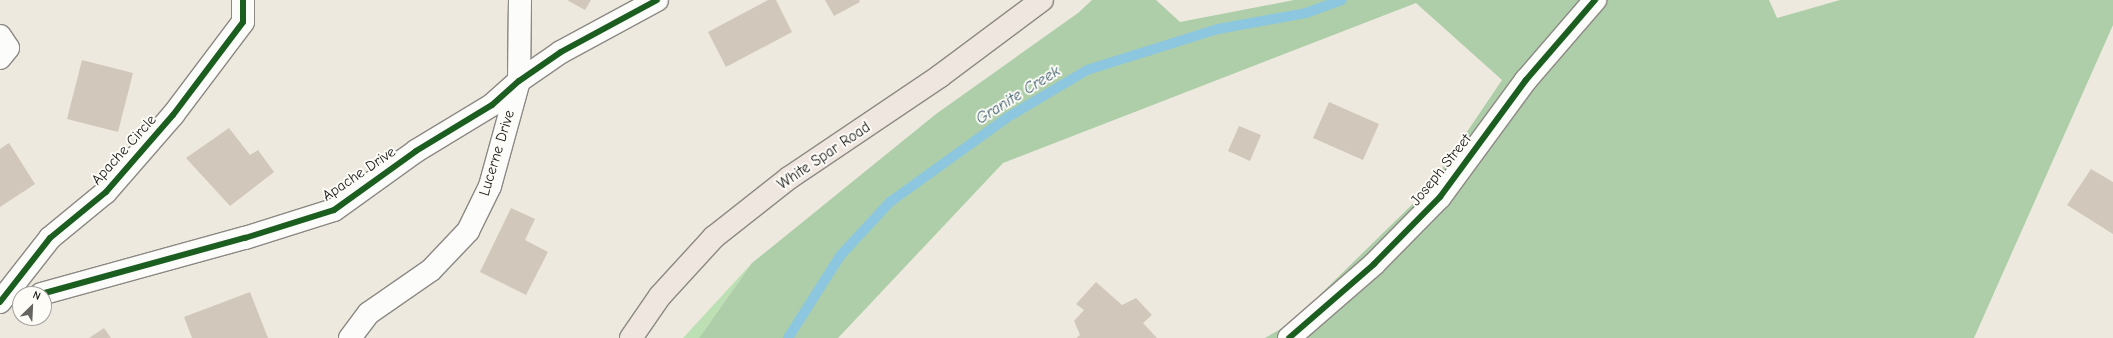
<!DOCTYPE html>
<html>
<head>
<meta charset="utf-8">
<style>
  body { margin:0 }
  #map { position:relative; width:2113px; height:338px; overflow:hidden; background:#eee9de; font-family:"Comic Neue",sans-serif }
  div>[style] { position:absolute }
  [style*='--x'] { left:calc(var(--x)*1px); top:calc(var(--y)*1px); width:calc(var(--w)*1px); rotate:calc(var(--a)*1deg) }
  .green>* { inset:0; background:#bce0b4 }
  .forest>* { inset:0; background:#adcea8 }
  .stream>* { height:10px; margin:-5px; padding:0 5px; transform-origin:5px; border-radius:5px; background:#8dc7df }
  .building>* { inset:0; background:#d1c7ba }
  .roads { filter:drop-shadow(1px 0 #8c8984) drop-shadow(-1px 0 #8c8984) drop-shadow(0 1px #8c8984) drop-shadow(0 -1px #8c8984) }
  .street>* { height:22px; margin:-11px; padding:0 11px; transform-origin:11px; border-radius:11px; background:#fcfcfa }
  .primary>* { height:22px; margin:-11px; padding:0 11px; transform-origin:11px; border-radius:11px; background:#efe6df }
  .cycleway>* { height:6px; margin:-3px; padding:0 3px; transform-origin:3px; border-radius:3px; background:#1b5e20 }
  span { translate:-50% -50%; white-space:nowrap; text-align:center; line-height:1.15; -webkit-text-stroke:4px #fdfcf7; paint-order:stroke }
  .street-label { font-size:15px; color:#1c1c1c }
  .water-label { font-size:16px; color:#395b6a; font-style:italic }
  .north { position:absolute; left:12px; top:286px; width:40px; height:40px; box-sizing:border-box; background:#fdfcf7; border:1px solid #a3a29f; border-radius:50%; rotate:24deg; font-size:11px; font-weight:700; line-height:16px; text-align:center; color:#1c1c1c }
  .north::after { content:''; display:block; margin:auto; width:14px; height:18px; background:#666460; clip-path:polygon(50% 0,100% 100%,50% 72%,0 100%) }
</style>
</head>
<body>
<div id="map">
  <div class="green">
    <div style="clip-path:polygon(752px 263px,699px 338px,683px 338px)"></div>
  </div>
  <div class="forest">
    <div style="clip-path:polygon(1092px 0,1156px 0,1180px 22px,1294px 0,1769px 0,1777px 18px,1840px 0,2113px 0,2113px 25px,1974px 338px,1265px 338px,1291px 323px,1429px 188px,1502px 80px,1416px 3px,1003px 163px,838px 338px,699px 338px,752px 263px,936px 114px,1078px 13px)"></div>
  </div>
  <div class="stream">
    <div style="--x:788;--y:338;--w:97;--a:-57.6"></div>
    <div style="--x:840;--y:256;--w:74;--a:-47.2"></div>
    <div style="--x:890;--y:202;--w:145;--a:-35.8"></div>
    <div style="--x:1008;--y:117;--w:92;--a:-30.7"></div>
    <div style="--x:1087;--y:70;--w:137;--a:-17.4"></div>
    <div style="--x:1218;--y:29;--w:89;--a:-10.3"></div>
    <div style="--x:1306;--y:13;--w:38;--a:-20"></div>
  </div>
  <div class="building">
    <div style="clip-path:polygon(567px 0,591px 0,585px 10px)"></div>
    <div style="clip-path:polygon(768px 0,776px 0,792px 32px,726px 67px,708px 32px)"></div>
    <div style="clip-path:polygon(825px 0,859px 0,860px 2px,834px 16px)"></div>
    <div style="clip-path:polygon(82px 60px,133px 73px,118px 132px,67px 119px)"></div>
    <div style="clip-path:polygon(1329px 102px,1379px 124px,1363px 160px,1313px 138px)"></div>
    <div style="clip-path:polygon(1239px 126px,1261px 135px,1250px 161px,1228px 151px)"></div>
    <div style="clip-path:polygon(229px 128px,250px 155px,258px 150px,274px 172px,230px 206px,186px 158px)"></div>
    <div style="clip-path:polygon(9px 143px,35px 184px,0 207px,0 149px)"></div>
    <div style="clip-path:polygon(2091px 169px,2113px 182px,2113px 234px,2067px 205px)"></div>
    <div style="clip-path:polygon(511px 208px,535px 219px,525px 240px,548px 252px,526px 295px,480px 272px)"></div>
    <div style="clip-path:polygon(1096px 282px,1122px 305px,1136px 298px,1152px 315px,1143px 323px,1157px 338px,1076px 338px,1080px 335px,1074px 321px,1084px 310px,1076px 304px)"></div>
    <div style="clip-path:polygon(250px 292px,268px 338px,192px 338px,184px 317px)"></div>
    <div style="clip-path:polygon(104px 328px,111px 338px,89px 338px)"></div>
  </div>
  <div class="roads">
    <div class="street">
      <div style="--x:0;--y:36;--w:14;--a:56"></div>
      <div style="--x:8;--y:48;--w:13;--a:129"></div>
      <div style="--x:41;--y:294;--w:212;--a:-15.4"></div>
      <div style="--x:245;--y:238;--w:93;--a:-17.5"></div>
      <div style="--x:334;--y:210;--w:101;--a:-35.7"></div>
      <div style="--x:416;--y:151;--w:89;--a:-31.2"></div>
      <div style="--x:492;--y:105;--w:36;--a:-42"></div>
      <div style="--x:519;--y:81;--w:51;--a:-34.6"></div>
      <div style="--x:561;--y:52;--w:109;--a:-28.4"></div>
      <div style="--x:0;--y:302;--w:81;--a:-52"></div>
      <div style="--x:50;--y:238;--w:72;--a:-39.4"></div>
      <div style="--x:106;--y:192;--w:102;--a:-49"></div>
      <div style="--x:173;--y:115;--w:116;--a:-53"></div>
      <div style="--x:243;--y:22;--w:22;--a:-90"></div>
      <div style="--x:350;--y:338;--w:31;--a:-53"></div>
      <div style="--x:369;--y:313;--w:75;--a:-34.7"></div>
      <div style="--x:431;--y:270;--w:54;--a:-46.5"></div>
      <div style="--x:468;--y:231;--w:50;--a:-63.9"></div>
      <div style="--x:490;--y:186;--w:109;--a:-74.6"></div>
      <div style="--x:519;--y:81;--w:81;--a:-89.3"></div>
      <div style="--x:1289;--y:338;--w:113;--a:-41"></div>
      <div style="--x:1374;--y:264;--w:94;--a:-45.4"></div>
      <div style="--x:1440;--y:197;--w:145;--a:-53.7"></div>
      <div style="--x:1526;--y:80;--w:106;--a:-49.2"></div>
    </div>
    <div class="primary">
      <div style="--x:631;--y:338;--w:51;--a:-55.4"></div>
      <div style="--x:660;--y:296;--w:80;--a:-47.5"></div>
      <div style="--x:714;--y:237;--w:95;--a:-38.2"></div>
      <div style="--x:789;--y:178;--w:182;--a:-34"></div>
      <div style="--x:940;--y:76;--w:127;--a:-36.7"></div>
    </div>
  </div>
  <div class="cycleway">
    <div style="--x:41;--y:294;--w:212;--a:-15.4"></div>
    <div style="--x:245;--y:238;--w:93;--a:-17.5"></div>
    <div style="--x:334;--y:210;--w:101;--a:-35.7"></div>
    <div style="--x:416;--y:151;--w:89;--a:-31.2"></div>
    <div style="--x:492;--y:105;--w:36;--a:-42"></div>
    <div style="--x:519;--y:81;--w:51;--a:-34.6"></div>
    <div style="--x:561;--y:52;--w:109;--a:-28.4"></div>
    <div style="--x:0;--y:302;--w:81;--a:-52"></div>
    <div style="--x:50;--y:238;--w:72;--a:-39.4"></div>
    <div style="--x:106;--y:192;--w:102;--a:-49"></div>
    <div style="--x:173;--y:115;--w:116;--a:-53"></div>
    <div style="--x:243;--y:22;--w:22;--a:-90"></div>
    <div style="--x:1289;--y:338;--w:113;--a:-41"></div>
    <div style="--x:1374;--y:264;--w:94;--a:-45.4"></div>
    <div style="--x:1440;--y:197;--w:145;--a:-53.7"></div>
    <div style="--x:1526;--y:80;--w:106;--a:-49.2"></div>
  </div>
  <div class="street-label">
    <span style="left:124px;top:150px;rotate:-48deg">Apache Circle</span>
    <span style="left:497px;top:153px;rotate:-73deg">Lucerne Drive</span>
    <span style="left:824px;top:156px;rotate:-34deg">White Spar Road</span>
    <span style="left:1441px;top:170px;rotate:-51deg">Joseph Street</span>
    <span style="left:359px;top:174px;rotate:-34deg">Apache Drive</span>
  </div>
  <div class="water-label">
    <span style="left:1018px;top:95px;rotate:-32deg">Granite Creek</span>
  </div>
  <div class="north">N</div>
</div>
</body>
</html>
